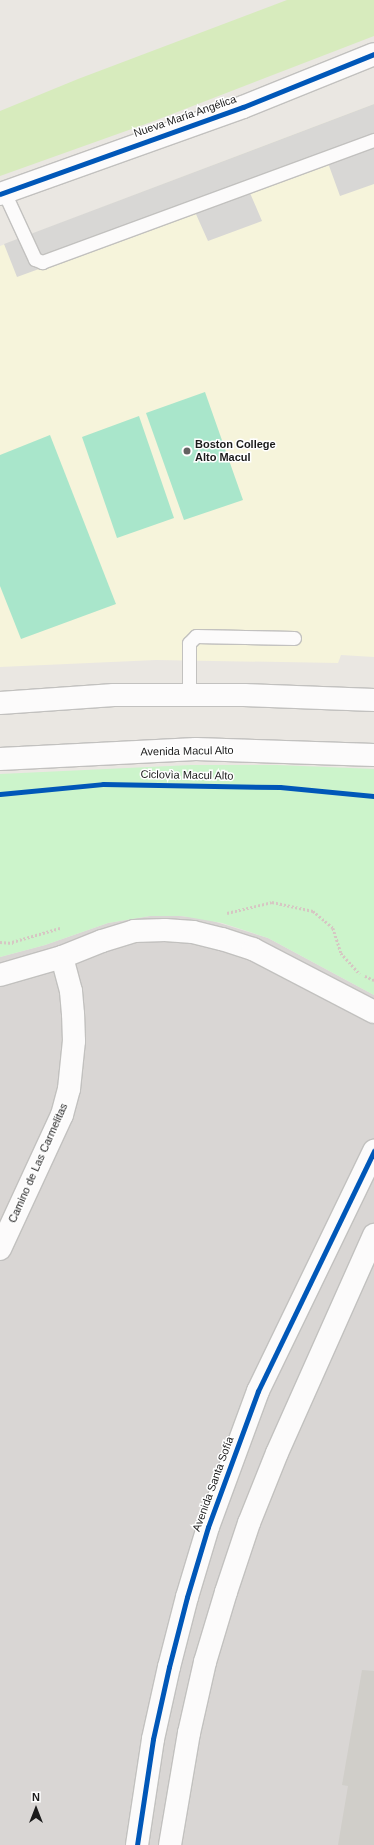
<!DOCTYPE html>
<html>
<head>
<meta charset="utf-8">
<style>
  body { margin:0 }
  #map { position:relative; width:374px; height:1845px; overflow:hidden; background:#eae7e2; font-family:Helvetica,sans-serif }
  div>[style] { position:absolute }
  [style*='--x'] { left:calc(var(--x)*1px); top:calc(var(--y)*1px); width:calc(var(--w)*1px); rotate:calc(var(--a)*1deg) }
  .residential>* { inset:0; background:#d9d6d4 }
  .education>* { inset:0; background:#f6f4db }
  .grass>* { inset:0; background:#d7ebbd }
  .park>* { inset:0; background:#ccf4cb }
  .pitch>* { inset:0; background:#a9e6cb }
  .parking>* { inset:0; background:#d8d7d5 }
  .building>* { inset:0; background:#d0cec9 }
  .path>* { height:2.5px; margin-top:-1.25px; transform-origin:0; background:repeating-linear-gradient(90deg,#d6c6c3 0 2px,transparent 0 4px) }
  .roads { filter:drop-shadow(1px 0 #c2c1bf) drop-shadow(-1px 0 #c2c1bf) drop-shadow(0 1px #c2c1bf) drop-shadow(0 -1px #c2c1bf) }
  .service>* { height:13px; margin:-6.5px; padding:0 6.5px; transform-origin:6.5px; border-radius:6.5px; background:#fcfbfb }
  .minor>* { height:22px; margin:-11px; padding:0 11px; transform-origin:11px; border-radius:11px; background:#fcfbfb }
  .tertiary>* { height:22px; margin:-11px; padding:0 11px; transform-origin:11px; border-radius:11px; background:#fcfbfb }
  .cycleway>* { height:5px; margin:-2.5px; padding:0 2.5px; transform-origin:2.5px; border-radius:2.5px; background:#0057b8 }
  .dots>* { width:11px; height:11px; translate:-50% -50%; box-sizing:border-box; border:2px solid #fff; border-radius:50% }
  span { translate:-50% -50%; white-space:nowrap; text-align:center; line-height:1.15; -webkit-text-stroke:3px #fff; paint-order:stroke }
  .street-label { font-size:11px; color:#1b1b1b }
  .poi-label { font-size:11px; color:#1b1b1b; font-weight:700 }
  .left { translate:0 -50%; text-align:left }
  .north { position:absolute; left:16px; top:1789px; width:40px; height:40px; -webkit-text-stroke:3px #fff; paint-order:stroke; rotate:0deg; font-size:11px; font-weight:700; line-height:16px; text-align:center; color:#1b1b1b }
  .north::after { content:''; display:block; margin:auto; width:14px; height:18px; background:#1b1b1b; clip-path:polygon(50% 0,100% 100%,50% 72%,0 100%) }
</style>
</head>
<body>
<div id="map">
  <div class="residential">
    <div style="clip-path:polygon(166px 915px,203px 918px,268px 938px,374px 995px,374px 1845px,0 1845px,0 957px,45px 945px,108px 923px,150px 916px)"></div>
  </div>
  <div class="education">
    <div style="clip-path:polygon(374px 104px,374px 657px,341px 655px,338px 663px,156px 660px,0 667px,0 246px)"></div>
  </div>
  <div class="grass">
    <div style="clip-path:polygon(287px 0,374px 0,374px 36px,154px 121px,0 176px,0 111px,78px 79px)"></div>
  </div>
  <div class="park">
    <div style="clip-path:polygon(191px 765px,277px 765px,374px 769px,374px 995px,268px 938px,222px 923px,182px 916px,150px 916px,108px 923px,45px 945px,0 957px,0 774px)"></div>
  </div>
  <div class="pitch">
    <div style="clip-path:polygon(205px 392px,243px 500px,184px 520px,146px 413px)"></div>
    <div style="clip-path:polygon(139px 416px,174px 518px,117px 538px,82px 437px)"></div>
    <div style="clip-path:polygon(50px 435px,116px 604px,21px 639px,0 586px,0 455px)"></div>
  </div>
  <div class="parking">
    <div style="clip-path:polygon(374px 104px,374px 184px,340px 196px,328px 163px,250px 193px,262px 221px,208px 241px,195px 212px,17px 277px,4px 244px)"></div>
  </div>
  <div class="building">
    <div style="clip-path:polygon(362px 1670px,374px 1671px,374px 1845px,338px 1845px,348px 1786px,342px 1785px)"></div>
  </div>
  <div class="path">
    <div style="--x:227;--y:913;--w:46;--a:-13.7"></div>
    <div style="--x:272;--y:902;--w:42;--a:12.4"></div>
    <div style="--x:313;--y:911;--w:26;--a:40"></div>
    <div style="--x:333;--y:928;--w:26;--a:72"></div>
    <div style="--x:341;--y:953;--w:28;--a:48"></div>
    <div style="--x:0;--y:942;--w:13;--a:4"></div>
    <div style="--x:12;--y:942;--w:50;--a:-16.3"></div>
    <div style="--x:365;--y:976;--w:10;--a:24"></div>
  </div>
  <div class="roads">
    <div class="service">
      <div style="--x:4;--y:192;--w:74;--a:65.2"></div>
      <div style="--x:35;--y:259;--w:8;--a:23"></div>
      <div style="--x:42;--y:262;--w:354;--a:-20.2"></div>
      <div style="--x:189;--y:695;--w:52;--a:-90"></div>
      <div style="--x:189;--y:643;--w:10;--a:-45"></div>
      <div style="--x:196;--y:636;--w:98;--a:1.2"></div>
    </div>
    <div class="minor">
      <div style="--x:0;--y:194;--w:258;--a:-19.7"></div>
      <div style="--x:243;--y:107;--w:141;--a:-22"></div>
      <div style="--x:0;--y:975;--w:65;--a:-16.2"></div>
      <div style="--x:62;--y:957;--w:43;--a:-21.8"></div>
      <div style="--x:102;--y:941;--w:34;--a:-17"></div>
      <div style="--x:134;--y:931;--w:31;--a:-2"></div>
      <div style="--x:165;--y:930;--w:28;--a:4"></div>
      <div style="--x:193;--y:932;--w:30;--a:14"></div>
      <div style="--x:222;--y:939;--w:33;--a:18"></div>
      <div style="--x:253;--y:949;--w:136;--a:27.5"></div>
      <div style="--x:0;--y:1249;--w:148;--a:-65.2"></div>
      <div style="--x:62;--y:1115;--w:27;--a:-75"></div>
      <div style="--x:69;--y:1089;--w:48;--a:-84.1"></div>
      <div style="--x:74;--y:1041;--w:27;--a:-92"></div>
      <div style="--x:73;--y:1014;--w:23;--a:-95"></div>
      <div style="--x:71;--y:991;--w:35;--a:-105"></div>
      <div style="--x:137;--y:1845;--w:107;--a:-81.4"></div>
      <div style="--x:153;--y:1739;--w:74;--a:-77.5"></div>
      <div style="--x:169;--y:1667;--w:72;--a:-75.6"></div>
      <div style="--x:187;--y:1597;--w:73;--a:-73.3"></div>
      <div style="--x:208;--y:1527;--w:145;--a:-69.8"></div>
      <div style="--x:258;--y:1391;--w:267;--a:-64.2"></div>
      <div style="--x:170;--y:1845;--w:114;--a:-80.4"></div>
      <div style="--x:189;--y:1733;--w:73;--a:-77.3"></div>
      <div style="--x:205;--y:1662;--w:73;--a:-73.3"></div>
      <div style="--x:226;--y:1592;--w:73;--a:-71.6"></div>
      <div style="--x:249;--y:1523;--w:75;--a:-68.2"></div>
      <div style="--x:277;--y:1453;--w:239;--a:-66"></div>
    </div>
    <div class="tertiary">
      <div style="--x:0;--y:703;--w:114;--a:-4"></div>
      <div style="--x:114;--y:695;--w:130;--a:0"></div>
      <div style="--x:244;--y:695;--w:130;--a:2.2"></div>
      <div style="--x:0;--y:759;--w:196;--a:-2.9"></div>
      <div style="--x:196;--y:749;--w:178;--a:1.9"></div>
    </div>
  </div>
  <div class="cycleway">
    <div style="--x:0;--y:194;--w:258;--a:-19.7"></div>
    <div style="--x:243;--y:107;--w:141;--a:-22"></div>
    <div style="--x:0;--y:794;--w:103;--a:-5.5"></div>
    <div style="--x:103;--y:784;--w:177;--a:1"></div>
    <div style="--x:280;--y:787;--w:94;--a:5.5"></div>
    <div style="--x:137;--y:1845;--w:107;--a:-81.4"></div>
    <div style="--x:153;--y:1739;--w:74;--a:-77.5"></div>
    <div style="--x:169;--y:1667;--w:72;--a:-75.6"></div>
    <div style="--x:187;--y:1597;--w:73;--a:-73.3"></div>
    <div style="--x:208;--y:1527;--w:145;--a:-69.8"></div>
    <div style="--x:258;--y:1391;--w:267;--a:-64.2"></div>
  </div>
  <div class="dots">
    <div style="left:187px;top:451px;background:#636261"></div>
  </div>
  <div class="street-label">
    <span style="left:185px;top:116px;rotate:-19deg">Nueva María Angélica</span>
    <span style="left:187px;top:751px;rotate:-1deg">Avenida Macul Alto</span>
    <span style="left:187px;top:775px;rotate:1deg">Ciclovìa Macul Alto</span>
    <span style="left:38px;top:1163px;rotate:-66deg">Camino de Las Carmelitas</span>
    <span style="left:213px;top:1484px;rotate:-70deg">Avenida Santa Sofía</span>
  </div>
  <div class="poi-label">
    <span class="left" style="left:195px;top:451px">Boston College<br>Alto Macul</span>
  </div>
  <div class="north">N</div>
</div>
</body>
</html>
